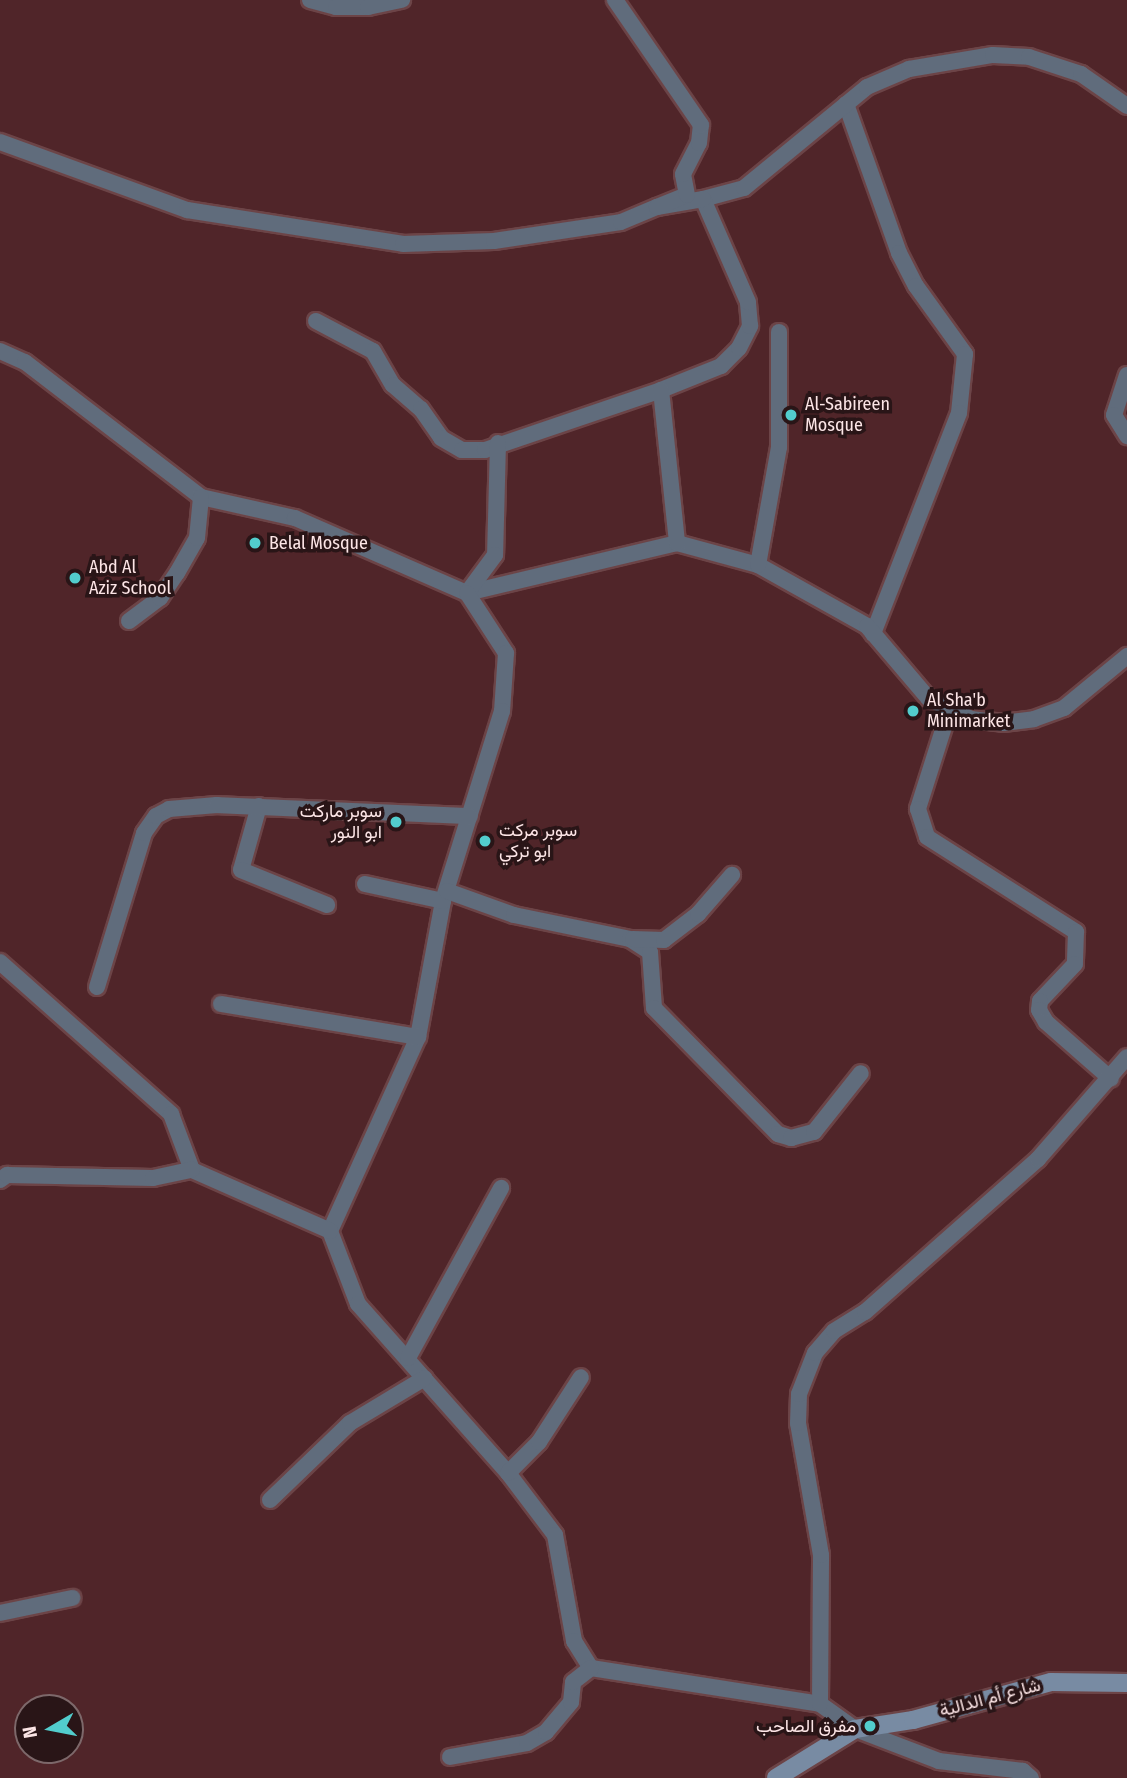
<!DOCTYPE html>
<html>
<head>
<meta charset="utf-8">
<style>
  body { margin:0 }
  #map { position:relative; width:1127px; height:1778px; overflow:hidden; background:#502529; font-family:"Fira Sans Condensed",Vazirmatn,sans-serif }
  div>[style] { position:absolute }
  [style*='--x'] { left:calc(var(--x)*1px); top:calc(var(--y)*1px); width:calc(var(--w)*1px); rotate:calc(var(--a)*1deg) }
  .roads { filter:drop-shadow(2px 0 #6c4447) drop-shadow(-2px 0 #6c4447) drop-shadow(0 2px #6c4447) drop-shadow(0 -2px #6c4447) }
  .street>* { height:16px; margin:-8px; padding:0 8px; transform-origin:8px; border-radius:8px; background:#606c7c }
  .secondary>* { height:18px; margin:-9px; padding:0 9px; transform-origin:9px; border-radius:9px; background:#788ba3 }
  .dots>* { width:19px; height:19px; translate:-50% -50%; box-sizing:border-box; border:4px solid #291517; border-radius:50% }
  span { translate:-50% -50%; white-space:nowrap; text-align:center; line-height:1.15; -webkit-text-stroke:7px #291517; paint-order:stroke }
  .poi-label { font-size:18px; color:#fce5e6 }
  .left { translate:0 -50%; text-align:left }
  .right { translate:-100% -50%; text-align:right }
  .street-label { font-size:18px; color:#fce5e6 }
  .north { position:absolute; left:14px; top:1694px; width:70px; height:70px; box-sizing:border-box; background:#291517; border:2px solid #7d686a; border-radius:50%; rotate:260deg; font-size:19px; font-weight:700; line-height:28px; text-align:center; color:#fce5e6 }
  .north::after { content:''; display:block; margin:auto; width:24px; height:32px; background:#52cdcd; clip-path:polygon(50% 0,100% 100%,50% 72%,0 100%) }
</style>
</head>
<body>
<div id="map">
  <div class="roads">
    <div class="street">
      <div style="--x:310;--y:0;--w:27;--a:15"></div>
      <div style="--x:336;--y:7;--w:32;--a:0"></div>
      <div style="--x:368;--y:7;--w:35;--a:-12"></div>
      <div style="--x:846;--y:104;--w:158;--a:70.4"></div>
      <div style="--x:899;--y:253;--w:37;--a:63"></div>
      <div style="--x:916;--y:286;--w:84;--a:54.2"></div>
      <div style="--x:965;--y:354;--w:59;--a:95.8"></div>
      <div style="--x:959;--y:413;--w:237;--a:111.3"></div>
      <div style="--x:0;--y:142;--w:199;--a:20"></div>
      <div style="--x:187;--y:210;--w:219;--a:8.9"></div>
      <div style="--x:403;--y:244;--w:91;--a:-1.9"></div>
      <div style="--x:494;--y:241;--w:128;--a:-8.5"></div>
      <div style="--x:621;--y:222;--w:39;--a:-23"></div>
      <div style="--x:703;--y:199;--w:42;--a:-15"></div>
      <div style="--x:744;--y:188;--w:159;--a:-39.4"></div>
      <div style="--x:867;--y:87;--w:46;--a:-23.2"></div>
      <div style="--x:909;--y:69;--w:85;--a:-9.5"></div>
      <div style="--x:993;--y:55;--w:36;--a:3"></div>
      <div style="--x:1029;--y:57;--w:55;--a:18.1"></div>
      <div style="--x:1081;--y:74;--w:56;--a:34.8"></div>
      <div style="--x:316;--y:321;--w:64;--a:27.8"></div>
      <div style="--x:373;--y:351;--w:39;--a:60"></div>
      <div style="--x:393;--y:385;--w:37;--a:41"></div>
      <div style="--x:421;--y:409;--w:35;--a:55"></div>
      <div style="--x:441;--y:438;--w:24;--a:30"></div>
      <div style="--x:462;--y:450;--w:23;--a:0"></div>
      <div style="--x:485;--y:450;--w:186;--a:-18.8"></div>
      <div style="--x:661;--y:390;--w:65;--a:-21.8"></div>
      <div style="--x:721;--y:366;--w:25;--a:-45"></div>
      <div style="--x:739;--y:348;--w:25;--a:-63"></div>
      <div style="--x:750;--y:326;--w:24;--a:-95"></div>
      <div style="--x:748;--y:302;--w:112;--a:-113.6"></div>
      <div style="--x:703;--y:199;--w:47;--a:170.1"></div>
      <div style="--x:657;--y:207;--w:32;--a:-22"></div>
      <div style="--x:687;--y:195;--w:21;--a:-101"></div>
      <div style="--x:683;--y:174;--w:35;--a:-63"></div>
      <div style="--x:699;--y:143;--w:18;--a:-84"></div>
      <div style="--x:701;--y:125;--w:152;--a:-124.5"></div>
      <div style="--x:0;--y:351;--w:27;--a:24"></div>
      <div style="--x:25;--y:362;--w:222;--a:37.5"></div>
      <div style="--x:201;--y:497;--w:96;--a:12.6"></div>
      <div style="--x:295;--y:518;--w:188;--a:23.6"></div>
      <div style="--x:467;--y:593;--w:216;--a:-13.4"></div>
      <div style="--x:677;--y:543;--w:84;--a:15.2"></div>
      <div style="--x:758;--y:565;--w:125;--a:29.2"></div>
      <div style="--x:867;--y:626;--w:94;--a:49.7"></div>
      <div style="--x:928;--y:698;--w:48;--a:26"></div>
      <div style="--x:971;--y:719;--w:32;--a:7"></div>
      <div style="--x:1003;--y:723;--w:31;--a:-7"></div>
      <div style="--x:1034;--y:719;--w:32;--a:-20"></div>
      <div style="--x:1064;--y:708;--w:82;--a:-39.5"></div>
      <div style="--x:1127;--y:375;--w:42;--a:108"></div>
      <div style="--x:1114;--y:415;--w:25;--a:58"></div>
      <div style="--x:661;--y:390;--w:154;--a:84"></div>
      <div style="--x:498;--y:443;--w:112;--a:91.5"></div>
      <div style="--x:495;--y:555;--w:47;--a:126.4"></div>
      <div style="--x:467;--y:593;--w:72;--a:57"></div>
      <div style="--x:506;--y:653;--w:58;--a:93.9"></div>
      <div style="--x:502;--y:711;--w:199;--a:107.3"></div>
      <div style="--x:443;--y:901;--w:138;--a:100.4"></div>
      <div style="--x:418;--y:1037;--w:213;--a:114.4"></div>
      <div style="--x:330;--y:1231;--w:78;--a:69"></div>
      <div style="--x:358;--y:1304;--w:226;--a:48.4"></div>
      <div style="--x:508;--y:1473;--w:78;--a:52.8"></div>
      <div style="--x:555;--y:1535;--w:108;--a:79.8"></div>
      <div style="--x:574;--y:1641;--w:32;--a:58"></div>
      <div style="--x:591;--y:1668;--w:232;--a:8.9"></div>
      <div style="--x:758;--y:565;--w:120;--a:-79.9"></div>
      <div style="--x:779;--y:447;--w:115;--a:-90"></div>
      <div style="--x:129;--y:621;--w:39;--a:-37"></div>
      <div style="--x:160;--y:598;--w:30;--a:-56"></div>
      <div style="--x:177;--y:573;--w:40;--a:-60.3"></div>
      <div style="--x:197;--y:538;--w:41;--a:-84.4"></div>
      <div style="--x:949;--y:711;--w:103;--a:107.6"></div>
      <div style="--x:918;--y:809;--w:29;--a:72"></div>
      <div style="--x:927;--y:837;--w:177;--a:32.5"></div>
      <div style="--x:1076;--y:932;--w:32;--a:92"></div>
      <div style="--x:1075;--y:964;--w:51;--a:133.4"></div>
      <div style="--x:1040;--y:1001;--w:9;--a:96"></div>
      <div style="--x:1039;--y:1010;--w:14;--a:60"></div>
      <div style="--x:1046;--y:1022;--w:86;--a:41.2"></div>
      <div style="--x:259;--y:806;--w:66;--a:105.7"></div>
      <div style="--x:241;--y:870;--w:93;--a:22.1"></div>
      <div style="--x:365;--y:884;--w:80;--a:12.3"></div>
      <div style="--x:447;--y:891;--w:71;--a:19.7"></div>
      <div style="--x:514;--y:915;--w:118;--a:11.7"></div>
      <div style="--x:630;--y:939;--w:24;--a:33"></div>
      <div style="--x:650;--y:952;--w:56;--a:85.9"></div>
      <div style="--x:654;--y:1008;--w:177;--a:45.5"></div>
      <div style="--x:778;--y:1134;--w:14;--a:17"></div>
      <div style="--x:791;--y:1138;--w:24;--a:-15"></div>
      <div style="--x:814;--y:1132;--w:75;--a:-51.5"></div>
      <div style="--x:633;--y:939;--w:31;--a:2"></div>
      <div style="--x:664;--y:940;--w:43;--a:-37.4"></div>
      <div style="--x:698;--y:914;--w:52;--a:-48.9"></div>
      <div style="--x:0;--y:962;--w:229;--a:41.6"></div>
      <div style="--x:171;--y:1114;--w:60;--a:69.4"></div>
      <div style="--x:192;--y:1170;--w:151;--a:23.8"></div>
      <div style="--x:97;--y:987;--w:161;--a:-73"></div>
      <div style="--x:144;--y:833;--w:21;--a:-55"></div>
      <div style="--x:156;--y:816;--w:15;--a:-28"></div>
      <div style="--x:169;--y:809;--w:48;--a:-4.8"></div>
      <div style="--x:217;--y:805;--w:253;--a:2.5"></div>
      <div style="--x:221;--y:1004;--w:200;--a:9.5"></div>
      <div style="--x:0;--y:1180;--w:9;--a:-36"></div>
      <div style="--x:7;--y:1175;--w:146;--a:1.2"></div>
      <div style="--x:153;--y:1178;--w:40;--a:-12"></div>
      <div style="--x:408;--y:1358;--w:194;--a:-61.3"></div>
      <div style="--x:508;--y:1473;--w:44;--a:-45"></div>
      <div style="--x:539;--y:1442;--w:77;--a:-57.1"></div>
      <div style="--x:270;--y:1500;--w:111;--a:-43.9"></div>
      <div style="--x:350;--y:1423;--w:87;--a:-31"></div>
      <div style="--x:0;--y:1613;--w:74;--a:-11.8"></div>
      <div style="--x:450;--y:1757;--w:78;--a:-10.3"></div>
      <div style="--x:527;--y:1743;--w:22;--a:-30"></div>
      <div style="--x:546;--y:1732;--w:39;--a:-50"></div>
      <div style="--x:571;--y:1702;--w:20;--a:-84"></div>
      <div style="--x:573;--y:1682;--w:23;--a:-38"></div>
      <div style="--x:1031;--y:1778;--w:11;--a:-139"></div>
      <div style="--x:1023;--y:1771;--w:85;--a:-173.2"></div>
      <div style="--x:939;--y:1761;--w:90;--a:-159.1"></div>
      <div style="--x:855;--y:1729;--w:43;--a:-144.5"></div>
      <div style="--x:820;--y:1704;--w:149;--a:-89.6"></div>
      <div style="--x:821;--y:1555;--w:134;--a:-99.9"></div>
      <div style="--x:798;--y:1423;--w:29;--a:-88"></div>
      <div style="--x:799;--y:1394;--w:44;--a:-68.7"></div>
      <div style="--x:815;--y:1353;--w:29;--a:-49"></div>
      <div style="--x:834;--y:1331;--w:36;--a:-32"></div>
      <div style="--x:865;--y:1312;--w:231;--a:-41.5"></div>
      <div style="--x:1038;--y:1159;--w:135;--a:-48.9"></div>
    </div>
    <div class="secondary">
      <div style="--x:776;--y:1778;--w:93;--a:-31.8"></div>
      <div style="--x:855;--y:1729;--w:59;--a:-8.8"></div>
      <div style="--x:913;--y:1720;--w:143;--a:-15.4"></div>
      <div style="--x:1051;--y:1682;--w:76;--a:0.8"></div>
    </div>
  </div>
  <div class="dots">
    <div style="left:791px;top:415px;background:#52cdcd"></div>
    <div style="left:255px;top:543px;background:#52cdcd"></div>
    <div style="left:75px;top:578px;background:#52cdcd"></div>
    <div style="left:913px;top:711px;background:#52cdcd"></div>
    <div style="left:396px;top:822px;background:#52cdcd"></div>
    <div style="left:485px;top:841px;background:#52cdcd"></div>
    <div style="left:870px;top:1726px;background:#52cdcd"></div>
  </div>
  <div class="poi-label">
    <span class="left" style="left:805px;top:415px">Al-Sabireen<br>Mosque</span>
    <span class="left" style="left:269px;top:543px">Belal Mosque</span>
    <span class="left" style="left:89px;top:578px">Abd Al<br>Aziz School</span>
    <span class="left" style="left:927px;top:711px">Al Sha'b<br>Minimarket</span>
    <span class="right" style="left:382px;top:822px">سوبر ماركت<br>ابو النور</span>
    <span class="left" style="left:499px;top:841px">سوبر مركت<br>ابو تركي</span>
    <span class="right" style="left:856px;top:1726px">مفرق الصاحب</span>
  </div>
  <div class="street-label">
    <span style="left:990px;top:1698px;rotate:-15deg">شارع أم الدالية</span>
  </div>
  <div class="north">N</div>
</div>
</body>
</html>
